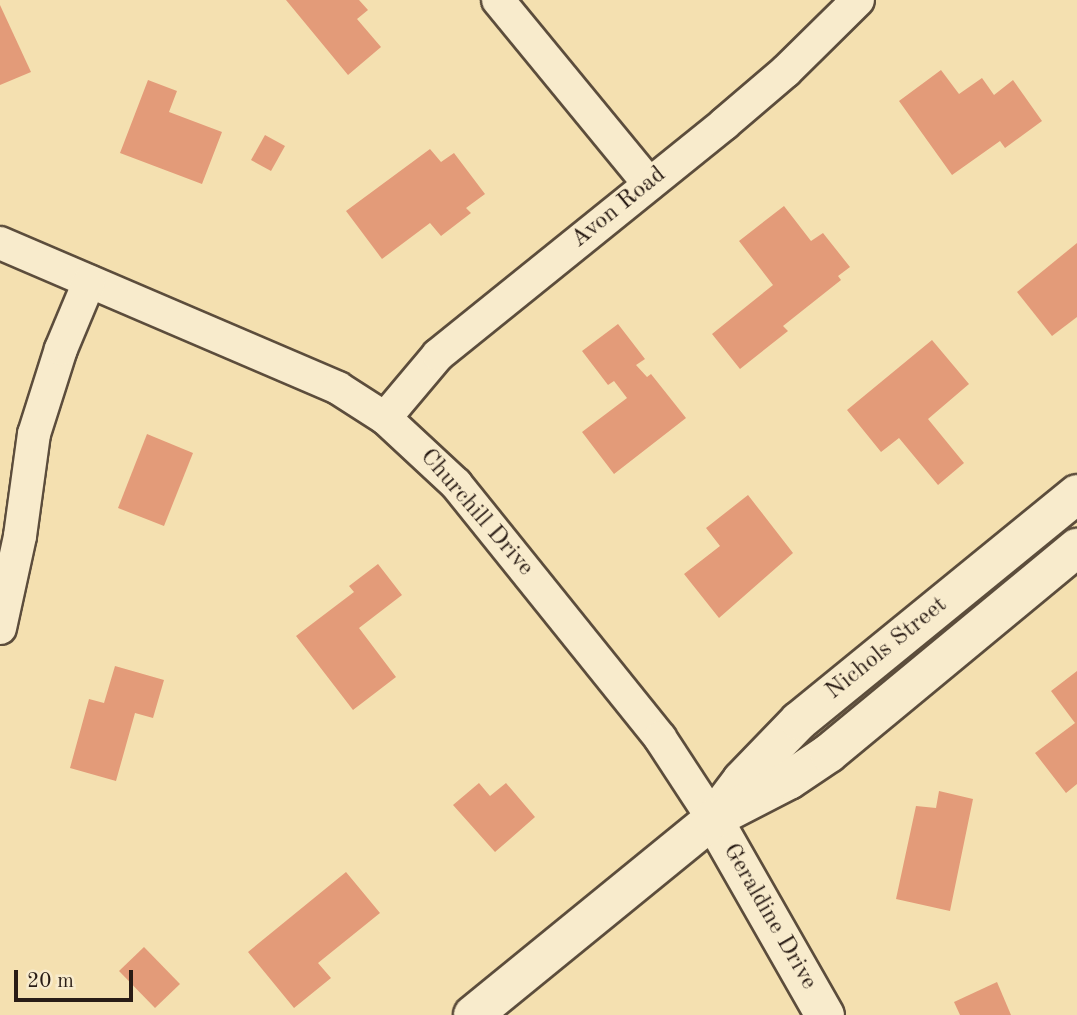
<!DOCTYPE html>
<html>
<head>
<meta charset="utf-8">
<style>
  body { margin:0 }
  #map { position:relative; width:1077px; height:1015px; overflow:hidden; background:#f4e0b0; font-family:"Old Standard TT",serif }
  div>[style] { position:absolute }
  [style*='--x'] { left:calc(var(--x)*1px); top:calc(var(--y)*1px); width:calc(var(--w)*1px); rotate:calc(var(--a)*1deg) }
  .building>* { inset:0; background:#e39b79 }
  .roads { filter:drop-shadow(2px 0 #5c4d3c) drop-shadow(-2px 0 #5c4d3c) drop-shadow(0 2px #5c4d3c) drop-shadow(0 -2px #5c4d3c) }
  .minor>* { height:32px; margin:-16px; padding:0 16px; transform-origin:16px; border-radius:16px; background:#f8ebcc }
  .tertiary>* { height:38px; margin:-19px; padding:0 19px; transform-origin:19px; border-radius:19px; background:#f8ebcc }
  .secondary>* { height:38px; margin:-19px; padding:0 19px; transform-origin:19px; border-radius:19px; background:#f8ebcc }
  span { translate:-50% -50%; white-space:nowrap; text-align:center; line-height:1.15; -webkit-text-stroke:5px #f8ebcc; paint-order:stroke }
  .street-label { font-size:24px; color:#291c15 }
  .scale { position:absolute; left:14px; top:970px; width:119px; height:32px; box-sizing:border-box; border:4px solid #291c15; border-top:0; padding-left:9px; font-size:21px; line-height:24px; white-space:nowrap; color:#291c15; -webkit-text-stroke:5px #f8ebcc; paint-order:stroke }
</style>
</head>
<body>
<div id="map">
  <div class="building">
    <div style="clip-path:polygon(286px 0,359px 0,368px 10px,357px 19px,381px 47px,348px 75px)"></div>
    <div style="clip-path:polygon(0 5px,31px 72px,0 85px)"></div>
    <div style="clip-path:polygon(941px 70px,959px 94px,982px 78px,994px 95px,1013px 80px,1042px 121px,1005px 148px,1000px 141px,952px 175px,899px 101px)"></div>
    <div style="clip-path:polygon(148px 80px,177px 91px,169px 112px,222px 132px,202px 184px,120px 153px)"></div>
    <div style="clip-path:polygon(265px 135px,285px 146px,271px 171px,251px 160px)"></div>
    <div style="clip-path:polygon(430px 149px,441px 162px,454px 153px,485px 194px,466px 208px,471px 213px,441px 236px,430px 223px,382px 259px,346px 211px)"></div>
    <div style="clip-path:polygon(784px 206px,811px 241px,823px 233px,850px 267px,838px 276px,841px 280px,783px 326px,788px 331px,740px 369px,712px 334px,773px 285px,739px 241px)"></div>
    <div style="clip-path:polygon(1077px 243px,1077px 317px,1052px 336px,1017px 292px)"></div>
    <div style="clip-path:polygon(618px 324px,645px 359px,636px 365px,647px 377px,651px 374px,686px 418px,614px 474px,582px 432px,627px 398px,614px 381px,608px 385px,582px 351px)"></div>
    <div style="clip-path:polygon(932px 340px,969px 384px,928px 419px,964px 463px,938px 485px,899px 438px,881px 452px,847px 410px)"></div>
    <div style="clip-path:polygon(147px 434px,193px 453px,164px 526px,118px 508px)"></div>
    <div style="clip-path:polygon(748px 495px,793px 553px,719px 618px,684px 574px,720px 546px,706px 528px)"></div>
    <div style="clip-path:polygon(378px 564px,402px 595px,359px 628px,396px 677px,353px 710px,296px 636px,354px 592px,349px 586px)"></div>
    <div style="clip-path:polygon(115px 666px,164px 680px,153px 718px,135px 713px,116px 781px,70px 768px,89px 699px,104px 703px)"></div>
    <div style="clip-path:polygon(1077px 671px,1077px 784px,1066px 793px,1035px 753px,1075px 723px,1051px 691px)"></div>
    <div style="clip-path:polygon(479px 783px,490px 796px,506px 783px,535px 817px,495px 852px,453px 805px)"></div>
    <div style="clip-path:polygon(939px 791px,973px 799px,950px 911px,896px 899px,916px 806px,936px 808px)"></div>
    <div style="clip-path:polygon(346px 872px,380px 913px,318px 963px,331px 978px,294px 1008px,248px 952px)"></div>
    <div style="clip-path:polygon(144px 947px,180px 984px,155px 1008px,119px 971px)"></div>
    <div style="clip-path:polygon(997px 982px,1011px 1015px,960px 1015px,954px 1002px)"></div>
  </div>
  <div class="roads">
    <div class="minor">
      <div style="--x:498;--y:0;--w:238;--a:50.6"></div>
      <div style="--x:0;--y:243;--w:368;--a:23.2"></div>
      <div style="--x:338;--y:388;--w:56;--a:32.6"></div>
      <div style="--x:385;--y:418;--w:97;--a:42.9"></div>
      <div style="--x:456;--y:484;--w:326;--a:51.2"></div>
      <div style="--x:660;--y:738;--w:97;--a:56.8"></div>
      <div style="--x:385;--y:418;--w:82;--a:-49.9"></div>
      <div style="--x:438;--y:355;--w:368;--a:-38.9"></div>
      <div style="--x:724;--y:124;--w:82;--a:-40.5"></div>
      <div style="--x:786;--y:71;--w:101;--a:-44.6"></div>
      <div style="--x:0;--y:628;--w:94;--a:-77.7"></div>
      <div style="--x:20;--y:536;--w:103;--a:-82.2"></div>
      <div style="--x:34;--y:434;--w:89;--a:-72.4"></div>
      <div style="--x:61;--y:349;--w:73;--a:-67.3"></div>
    </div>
    <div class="tertiary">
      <div style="--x:713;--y:819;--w:226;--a:60.3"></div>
    </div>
    <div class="secondary">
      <div style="--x:718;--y:812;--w:40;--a:-53"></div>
      <div style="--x:742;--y:780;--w:82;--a:-46"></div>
      <div style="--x:799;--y:721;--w:359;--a:-39.2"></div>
      <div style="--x:473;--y:1015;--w:310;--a:-39.2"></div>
      <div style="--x:713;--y:819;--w:85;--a:-27.2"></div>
      <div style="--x:789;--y:780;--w:48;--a:-34"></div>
      <div style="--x:829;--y:753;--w:322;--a:-39.6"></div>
    </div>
  </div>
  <div class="street-label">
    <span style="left:619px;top:208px;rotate:-39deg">Avon Road</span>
    <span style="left:476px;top:513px;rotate:49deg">Churchill Drive</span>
    <span style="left:887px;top:649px;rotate:-39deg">Nichols Street</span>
    <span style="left:769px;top:917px;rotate:60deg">Geraldine Drive</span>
  </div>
  <div class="scale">20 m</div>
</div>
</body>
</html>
